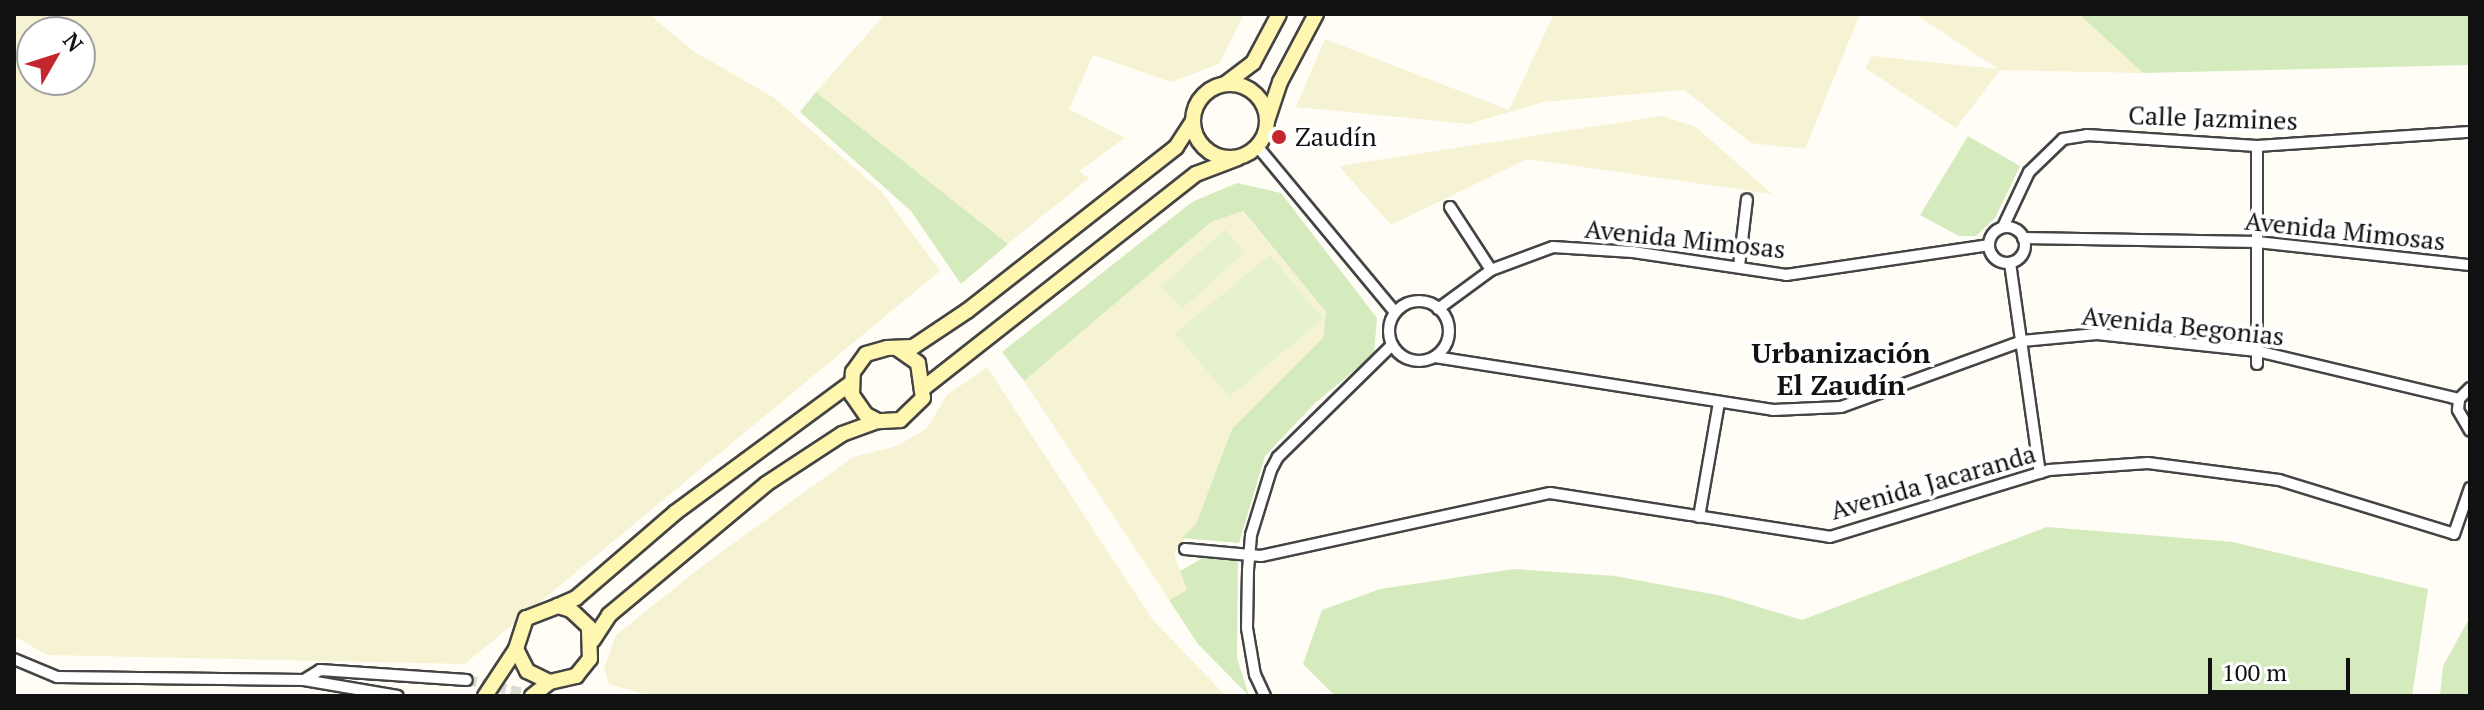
<!DOCTYPE html>
<html>
<head>
<meta charset="utf-8">
<style>
  body { margin:0 }
  #map { position:relative; width:2484px; height:710px; overflow:hidden; background:#fffdf5; font-family:"PT Serif",serif }
  div>[style] { position:absolute }
  [style*='--x'] { left:calc(var(--x)*1px); top:calc(var(--y)*1px); width:calc(var(--w)*1px); rotate:calc(var(--a)*1deg) }
  .farmland>* { inset:0; background:#f6f3d4 }
  .green>* { inset:0; background:#d5ebbd }
  .pitch>* { inset:0; background:#e6f2cf }
  .minor-tunnel>* { height:10px; margin-top:-5px; transform-origin:0; background:repeating-linear-gradient(90deg,#dbdad3 0 10px,transparent 0 15px) }
  .roads { filter:drop-shadow(2px 0 #444) drop-shadow(-2px 0 #444) drop-shadow(0 2px #444) drop-shadow(0 -2px #444) }
  .minor>* { height:10px; margin:-5px; padding:0 5px; transform-origin:5px; border-radius:5px; background:#fff }
  .minor>.ring { margin:-5px; padding:0; box-sizing:content-box; background:none; border:10px solid #fff; border-radius:50% }
  .secondary>* { height:14px; margin:-7px; padding:0 7px; transform-origin:7px; border-radius:7px; background:#fff6b0 }
  .secondary>.ring { margin:-7px; padding:0; box-sizing:content-box; background:none; border:14px solid #fff6b0; border-radius:50% }
  .dots>* { width:22px; height:22px; translate:-50% -50%; box-sizing:border-box; border:4px solid #fff; border-radius:50% }
  span { translate:-50% -50%; white-space:nowrap; text-align:center; line-height:1.15; -webkit-text-stroke:8px #fff; paint-order:stroke }
  .street-label { font-size:26px; color:#111 }
  .poi-label { font-size:26px; color:#111 }
  .left { translate:0 -50%; text-align:left }
  .neighbourhood-label { font-size:28px; color:#111; font-weight:700 }
  .frame { position:absolute; inset:0; border:16px solid #111; pointer-events:none }
  .north { position:absolute; left:16px; top:16px; width:80px; height:80px; box-sizing:border-box; background:#fff; border:2px solid #a0a0a0; border-radius:50%; rotate:51deg; font-size:22px; font-weight:700; line-height:32px; text-align:center; color:#111 }
  .north::after { content:''; display:block; margin:auto; width:28px; height:36px; background:#c4262e; clip-path:polygon(50% 0,100% 100%,50% 72%,0 100%) }
  .scale { position:absolute; left:2208px; top:658px; width:142px; height:36px; box-sizing:border-box; border:4px solid #111; border-top:0; padding-left:10px; font-size:24px; line-height:28px; white-space:nowrap; color:#111; -webkit-text-stroke:6px #fff; paint-order:stroke }
</style>
</head>
<body>
<div id="map">
  <div class="farmland">
    <div style="clip-path:polygon(evenodd,14px 14px,649px 14px,693px 51px,773px 97px,881px 191px,940px 271px,465px 664px,47px 655px,14px 636px,14px 14px,32px 32px,80px 32px,80px 80px,32px 80px,32px 32px)"></div>
    <div style="clip-path:polygon(885px 14px,1244px 14px,1219px 64px,1171px 82px,1093px 55px,1069px 109px,1125px 138px,1079px 171px,1089px 178px,1008px 244px,816px 92px)"></div>
    <div style="clip-path:polygon(1554px 14px,1860px 14px,1805px 149px,1751px 143px,1684px 90px,1543px 102px,1469px 124px,1296px 107px,1325px 39px,1509px 110px)"></div>
    <div style="clip-path:polygon(1915px 14px,2079px 14px,2143px 73px,2000px 70px,1956px 128px,1865px 68px,1872px 56px,1998px 69px)"></div>
    <div style="clip-path:polygon(1662px 116px,1696px 127px,1772px 194px,1527px 159px,1391px 225px,1339px 166px)"></div>
    <div style="clip-path:polygon(1242px 211px,1326px 312px,1323px 338px,1232px 429px,1196px 524px,1174px 554px,1187px 590px,1169px 600px,1024px 381px,1211px 222px)"></div>
    <div style="clip-path:polygon(987px 367px,1152px 619px,1226px 696px,651px 696px,609px 684px,604px 669px,616px 635px,705px 564px,853px 457px,897px 446px,927px 428px,947px 395px)"></div>
  </div>
  <div class="green">
    <div style="clip-path:polygon(2079px 14px,2470px 14px,2470px 65px,2143px 73px)"></div>
    <div style="clip-path:polygon(816px 92px,1008px 244px,961px 284px,911px 211px,800px 112px)"></div>
    <div style="clip-path:polygon(1968px 136px,2020px 166px,1995px 218px,1976px 236px,1959px 236px,1920px 215px)"></div>
    <div style="clip-path:polygon(1237px 183px,1281px 193px,1377px 318px,1374px 354px,1315px 403px,1265px 456px,1239px 543px,1182px 538px,1196px 524px,1232px 429px,1323px 338px,1326px 312px,1243px 211px,1211px 222px,1024px 381px,1002px 352px,1192px 202px)"></div>
    <div style="clip-path:polygon(2047px 527px,2233px 542px,2428px 589px,2412px 696px,1335px 696px,1303px 664px,1322px 610px,1380px 589px,1514px 569px,1615px 576px,1722px 596px,1802px 620px)"></div>
    <div style="clip-path:polygon(1206px 556px,1238px 557px,1237px 658px,1249px 696px,1198px 644px,1169px 600px,1187px 590px,1180px 571px)"></div>
    <div style="clip-path:polygon(2470px 617px,2470px 696px,2440px 696px,2443px 666px)"></div>
  </div>
  <div class="pitch">
    <div style="clip-path:polygon(1225px 229px,1245px 252px,1182px 309px,1161px 287px)"></div>
    <div style="clip-path:polygon(1270px 255px,1323px 319px,1229px 397px,1175px 333px)"></div>
  </div>
  <div class="minor-tunnel">
    <div style="--x:467;--y:680;--w:71;--a:13.1"></div>
  </div>
  <div class="roads">
    <div class="minor">
      <div style="--x:1257;--y:146;--w:216;--a:50.3"></div>
      <div style="--x:2257;--y:146;--w:218;--a:90"></div>
      <div style="--x:1450;--y:207;--w:75;--a:56.9"></div>
      <div class="ring" style="left:1989px;top:227px;width:26px;height:26px"></div>
      <div style="--x:2003;--y:227;--w:61;--a:-64.7"></div>
      <div style="--x:2029;--y:172;--w:47;--a:-44.1"></div>
      <div style="--x:2063;--y:139;--w:24;--a:-9"></div>
      <div style="--x:2087;--y:135;--w:170;--a:3.7"></div>
      <div style="--x:2257;--y:146;--w:213;--a:-3.8"></div>
      <div style="--x:2023;--y:238;--w:234;--a:1"></div>
      <div style="--x:2257;--y:242;--w:214;--a:6.2"></div>
      <div style="--x:2010;--y:263;--w:212;--a:81.9"></div>
      <div style="--x:1739;--y:266;--w:67;--a:-83.2"></div>
      <div class="ring" style="left:1389px;top:301px;width:50px;height:50px"></div>
      <div style="--x:1438;--y:309;--w:66;--a:-36.3"></div>
      <div style="--x:1491;--y:270;--w:66;--a:-20.4"></div>
      <div style="--x:1553;--y:247;--w:80;--a:3.6"></div>
      <div style="--x:1633;--y:252;--w:155;--a:8.5"></div>
      <div style="--x:1786;--y:275;--w:204;--a:-8.4"></div>
      <div style="--x:1435;--y:357;--w:342;--a:8.9"></div>
      <div style="--x:1773;--y:410;--w:68;--a:-2.5"></div>
      <div style="--x:1841;--y:407;--w:193;--a:-20"></div>
      <div style="--x:2022;--y:341;--w:75;--a:-5.3"></div>
      <div style="--x:2097;--y:334;--w:161;--a:6.1"></div>
      <div style="--x:2257;--y:351;--w:208;--a:13.4"></div>
      <div style="--x:2470;--y:388;--w:16;--a:135"></div>
      <div style="--x:2459;--y:399;--w:11;--a:95"></div>
      <div style="--x:2458;--y:410;--w:24;--a:60"></div>
      <div style="--x:1699;--y:517;--w:117;--a:-80.1"></div>
      <div style="--x:1185;--y:549;--w:76;--a:5.3"></div>
      <div style="--x:1261;--y:556;--w:296;--a:-12.3"></div>
      <div style="--x:1550;--y:493;--w:283;--a:8.9"></div>
      <div style="--x:1830;--y:537;--w:229;--a:-17"></div>
      <div style="--x:2049;--y:470;--w:99;--a:-4"></div>
      <div style="--x:2148;--y:463;--w:132;--a:7.4"></div>
      <div style="--x:2279;--y:480;--w:183;--a:17.1"></div>
      <div style="--x:2454;--y:534;--w:49;--a:-70.8"></div>
      <div style="--x:14;--y:659;--w:47;--a:22.7"></div>
      <div style="--x:57;--y:677;--w:247;--a:0.7"></div>
      <div style="--x:304;--y:680;--w:19;--a:-32"></div>
      <div style="--x:320;--y:670;--w:147;--a:3.9"></div>
      <div style="--x:304;--y:680;--w:95;--a:9.7"></div>
      <div style="--x:1265;--y:696;--w:23;--a:-115"></div>
      <div style="--x:1255;--y:675;--w:48;--a:-99.7"></div>
      <div style="--x:1247;--y:628;--w:58;--a:-89"></div>
      <div style="--x:1248;--y:570;--w:35;--a:-85"></div>
      <div style="--x:1251;--y:535;--w:68;--a:-72.9"></div>
      <div style="--x:1271;--y:470;--w:15;--a:-62"></div>
      <div style="--x:1278;--y:457;--w:160;--a:-44.5"></div>
    </div>
    <div class="secondary">
      <div style="--x:1225;--y:84;--w:35;--a:-37"></div>
      <div style="--x:1253;--y:63;--w:55;--a:-62"></div>
      <div class="ring" style="left:1193px;top:84px;width:60px;height:60px"></div>
      <div style="--x:1267;--y:121;--w:41;--a:-71.6"></div>
      <div style="--x:1280;--y:82;--w:77;--a:-62.1"></div>
      <div style="--x:898;--y:349;--w:24;--a:35"></div>
      <div style="--x:918;--y:363;--w:35;--a:82"></div>
      <div style="--x:923;--y:398;--w:32;--a:136"></div>
      <div style="--x:900;--y:420;--w:22;--a:177"></div>
      <div style="--x:878;--y:421;--w:13;--a:-153"></div>
      <div style="--x:866;--y:415;--w:24;--a:-125"></div>
      <div style="--x:852;--y:395;--w:23;--a:-88"></div>
      <div style="--x:853;--y:372;--w:22;--a:-54"></div>
      <div style="--x:866;--y:354;--w:22;--a:-16"></div>
      <div style="--x:887;--y:348;--w:26;--a:-2"></div>
      <div style="--x:913;--y:347;--w:65;--a:-33.7"></div>
      <div style="--x:967;--y:311;--w:266;--a:-38.1"></div>
      <div style="--x:1176;--y:147;--w:31;--a:-57"></div>
      <div style="--x:925;--y:387;--w:345;--a:-38.2"></div>
      <div style="--x:1196;--y:174;--w:45;--a:-20.9"></div>
      <div style="--x:558;--y:606;--w:20;--a:-24"></div>
      <div style="--x:576;--y:598;--w:132;--a:-40.7"></div>
      <div style="--x:676;--y:512;--w:217;--a:-36.4"></div>
      <div style="--x:593;--y:640;--w:30;--a:-57"></div>
      <div style="--x:609;--y:615;--w:204;--a:-39.8"></div>
      <div style="--x:766;--y:484;--w:91;--a:-33.3"></div>
      <div style="--x:842;--y:434;--w:38;--a:-20"></div>
      <div style="--x:485;--y:696;--w:56;--a:-56.6"></div>
      <div style="--x:532;--y:696;--w:23;--a:-38"></div>
      <div style="--x:550;--y:682;--w:27;--a:-13"></div>
      <div style="--x:576;--y:676;--w:22;--a:-51"></div>
      <div style="--x:590;--y:659;--w:32;--a:-92"></div>
      <div style="--x:589;--y:627;--w:25;--a:-137"></div>
      <div style="--x:571;--y:610;--w:14;--a:-163"></div>
      <div style="--x:558;--y:606;--w:34;--a:159"></div>
      <div style="--x:526;--y:618;--w:33;--a:108"></div>
      <div style="--x:516;--y:649;--w:25;--a:63"></div>
      <div style="--x:527;--y:671;--w:25;--a:26"></div>
    </div>
  </div>
  <div class="dots">
    <div style="left:1279px;top:137px;background:#c4262e"></div>
  </div>
  <div class="street-label">
    <span style="left:2213px;top:118px;rotate:2deg">Calle Jazmines</span>
    <span style="left:2345px;top:231px;rotate:6deg">Avenida Mimosas</span>
    <span style="left:1685px;top:239px;rotate:6deg">Avenida Mimosas</span>
    <span style="left:2183px;top:326px;rotate:6deg">Avenida Begonias</span>
    <span style="left:1933px;top:482px;rotate:-16deg">Avenida Jacaranda</span>
  </div>
  <div class="poi-label">
    <span class="left" style="left:1295px;top:137px">Zaudín</span>
  </div>
  <div class="neighbourhood-label">
    <span style="left:1841px;top:369px">Urbanización<br>El Zaudín</span>
  </div>
  <div class="frame"></div>
  <div class="north">N</div>
  <div class="scale">100 m</div>
</div>
</body>
</html>
